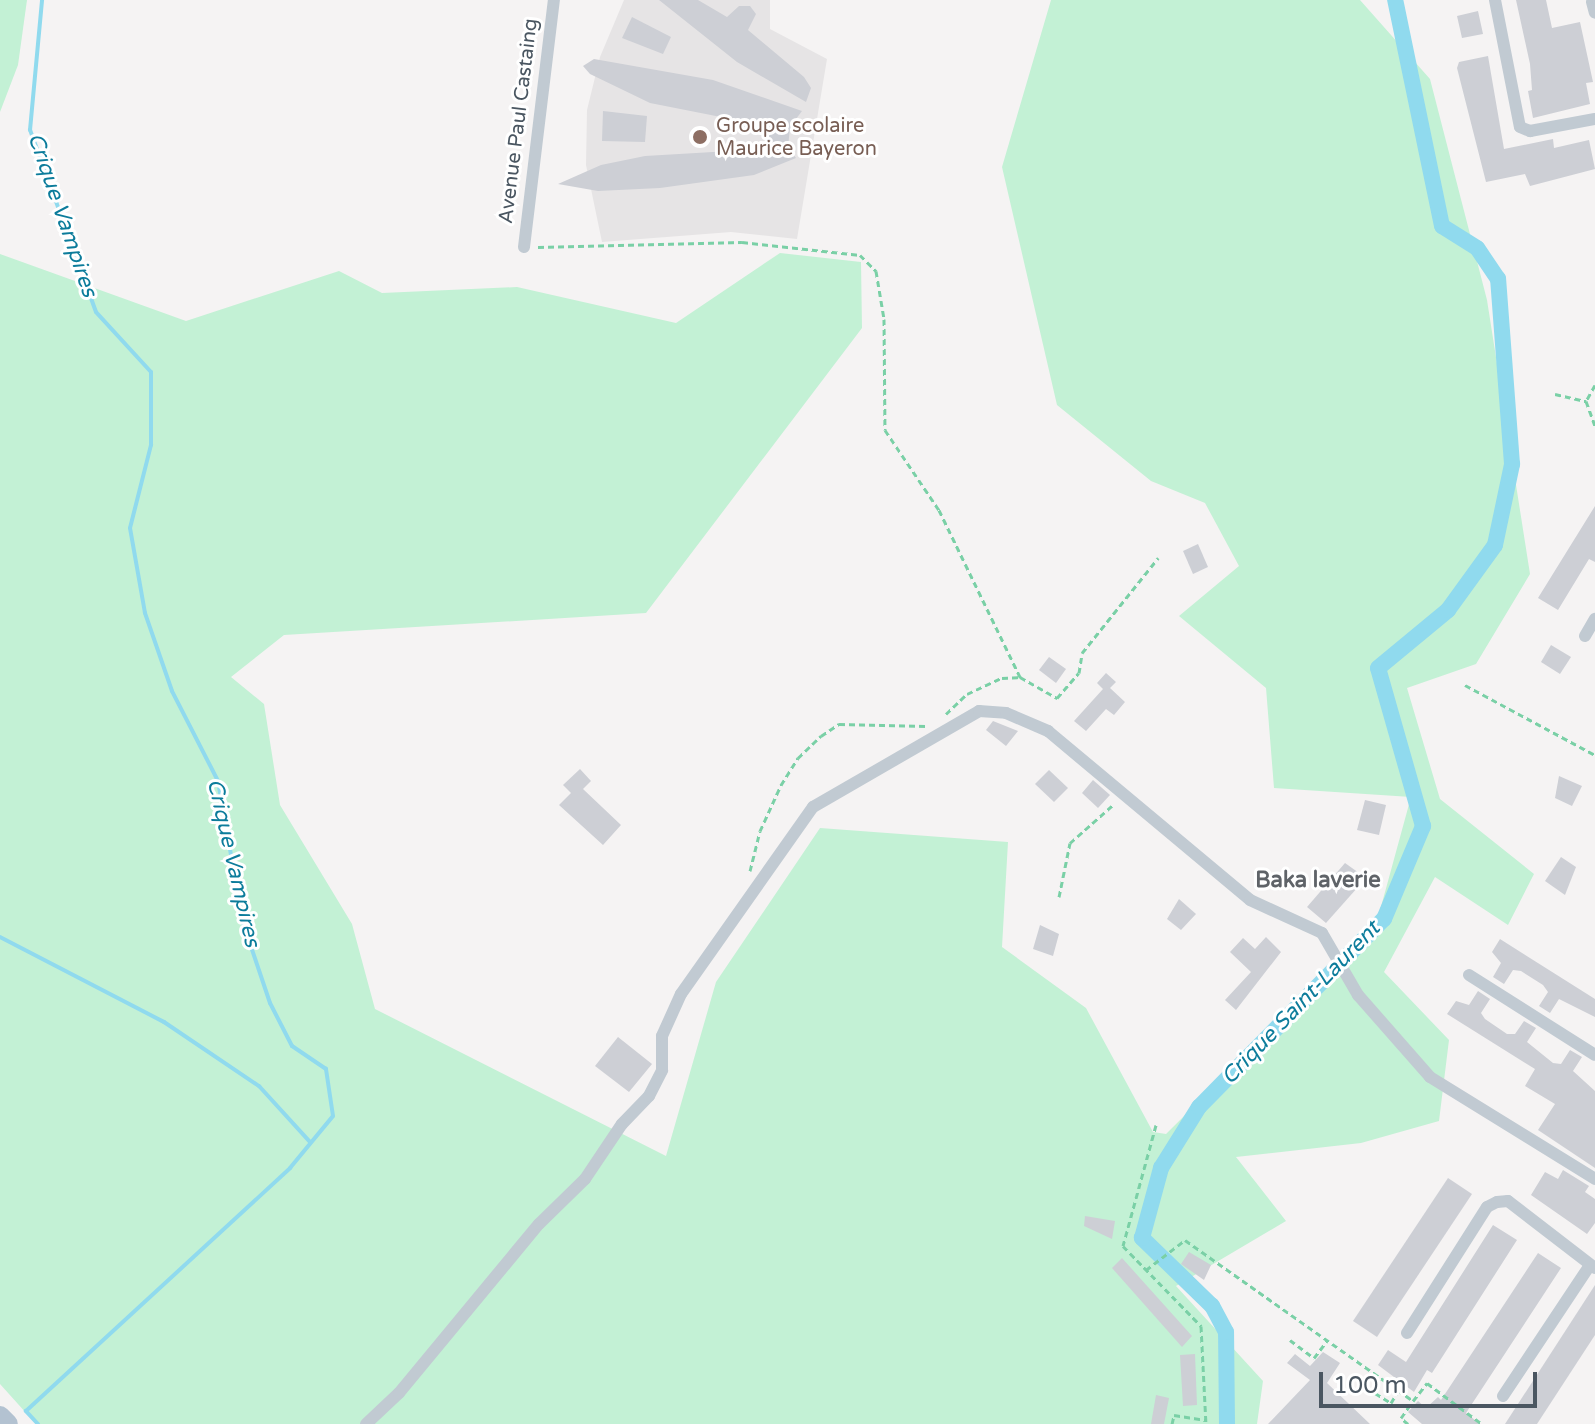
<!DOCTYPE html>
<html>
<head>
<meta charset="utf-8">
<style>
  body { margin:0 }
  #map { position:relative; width:1595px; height:1424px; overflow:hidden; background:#f5f3f3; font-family:"Varela Round",sans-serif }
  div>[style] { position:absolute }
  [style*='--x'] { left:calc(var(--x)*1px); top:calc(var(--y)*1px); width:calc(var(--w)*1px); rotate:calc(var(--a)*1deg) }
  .education>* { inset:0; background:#e6e4e5 }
  .green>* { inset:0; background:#c3f1d5 }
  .stream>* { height:4px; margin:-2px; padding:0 2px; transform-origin:2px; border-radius:2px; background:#90daee }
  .canal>* { height:16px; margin:-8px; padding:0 8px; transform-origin:8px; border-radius:8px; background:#90daee }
  .building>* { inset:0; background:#cdcfd5 }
  .path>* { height:3px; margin-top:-1.5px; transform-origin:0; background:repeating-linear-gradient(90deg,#7ad0a6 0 6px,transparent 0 10px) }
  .minor>* { height:12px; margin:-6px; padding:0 6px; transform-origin:6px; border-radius:6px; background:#c1cad2 }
  .primary>* { height:20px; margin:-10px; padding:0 10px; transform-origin:10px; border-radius:10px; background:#b3c2d1 }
  .dots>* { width:22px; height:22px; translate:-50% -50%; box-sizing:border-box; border:4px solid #fff; border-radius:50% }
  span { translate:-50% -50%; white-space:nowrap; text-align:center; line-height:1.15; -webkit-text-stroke:6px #fff; paint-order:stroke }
  .street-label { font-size:20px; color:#4a5661 }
  .education-label { font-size:20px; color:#785e54 }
  .left { translate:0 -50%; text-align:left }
  .water-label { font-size:22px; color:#0c7c9b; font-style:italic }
  .neighbourhood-label { font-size:22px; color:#5f6368; font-weight:700 }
  .scale { position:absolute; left:1319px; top:1372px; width:218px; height:36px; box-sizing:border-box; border:4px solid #4a5661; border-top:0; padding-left:10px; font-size:24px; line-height:28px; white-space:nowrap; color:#4a5661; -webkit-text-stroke:6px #fff; paint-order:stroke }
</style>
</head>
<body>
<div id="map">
  <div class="education">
    <div style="clip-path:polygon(624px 0,770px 0,770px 29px,827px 59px,797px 239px,731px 232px,602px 242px,586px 165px,587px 110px,600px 57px)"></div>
  </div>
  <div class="green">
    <div style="clip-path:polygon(0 0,27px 0,18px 65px,0 112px)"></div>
    <div style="clip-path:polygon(1051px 0,1360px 0,1430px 79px,1487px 300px,1530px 574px,1476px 664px,1407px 688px,1440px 799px,1534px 874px,1508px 925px,1435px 877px,1384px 972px,1449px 1040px,1439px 1121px,1361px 1143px,1236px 1157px,1286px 1221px,1176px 1286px,1263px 1381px,1257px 1424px,36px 1424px,0 1384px,0 254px,186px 321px,339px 271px,382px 293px,517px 287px,676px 323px,780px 253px,861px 262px,862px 328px,646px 613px,284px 635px,231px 677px,264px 704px,280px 805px,352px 924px,375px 1009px,666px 1156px,716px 982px,820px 828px,1008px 842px,1002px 947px,1086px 1008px,1153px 1132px,1166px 1134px,1376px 925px,1411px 797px,1274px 788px,1266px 688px,1179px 616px,1239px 566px,1205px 503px,1151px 481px,1057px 405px,1002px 167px)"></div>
  </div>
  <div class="stream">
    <div style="--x:0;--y:937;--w:185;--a:27.4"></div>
    <div style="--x:164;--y:1022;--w:115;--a:34"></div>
    <div style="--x:259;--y:1086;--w:76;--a:47.7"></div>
    <div style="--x:38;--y:1424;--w:18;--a:-133"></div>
    <div style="--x:26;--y:1411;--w:359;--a:-42.6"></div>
    <div style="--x:290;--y:1168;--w:67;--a:-50.4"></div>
    <div style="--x:333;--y:1116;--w:48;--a:-98.5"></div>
    <div style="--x:326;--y:1069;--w:41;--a:-145.9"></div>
    <div style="--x:292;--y:1046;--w:48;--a:-117.1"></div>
    <div style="--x:270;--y:1003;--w:84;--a:-108.6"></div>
    <div style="--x:243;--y:923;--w:144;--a:-100"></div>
    <div style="--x:218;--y:781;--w:101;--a:-117.1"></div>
    <div style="--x:172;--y:691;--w:83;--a:-109.1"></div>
    <div style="--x:145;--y:613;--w:86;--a:-100"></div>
    <div style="--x:130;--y:528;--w:86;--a:-75.8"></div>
    <div style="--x:151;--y:445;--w:73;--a:-90"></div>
    <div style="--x:151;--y:372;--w:81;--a:-132.5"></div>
    <div style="--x:96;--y:312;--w:194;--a:-109.9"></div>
    <div style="--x:30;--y:130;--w:131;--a:-84.7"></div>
  </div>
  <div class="canal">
    <div style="--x:1227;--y:1424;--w:92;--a:-90.6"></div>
    <div style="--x:1226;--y:1332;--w:30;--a:-118"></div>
    <div style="--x:1212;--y:1306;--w:98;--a:-135.8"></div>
    <div style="--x:1142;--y:1238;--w:73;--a:-74.8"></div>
    <div style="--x:1161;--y:1168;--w:72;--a:-58.1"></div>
    <div style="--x:1199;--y:1107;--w:264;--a:-45.5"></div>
    <div style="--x:1384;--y:919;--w:101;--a:-67.2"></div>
    <div style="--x:1423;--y:826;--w:164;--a:-105.9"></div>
    <div style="--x:1378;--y:668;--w:91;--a:-39.6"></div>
    <div style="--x:1448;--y:610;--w:80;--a:-54.1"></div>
    <div style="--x:1495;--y:545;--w:83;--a:-78.1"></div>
    <div style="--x:1512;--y:464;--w:186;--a:-94.3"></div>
    <div style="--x:1498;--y:279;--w:37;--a:-124"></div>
    <div style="--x:1477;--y:248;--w:41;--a:-147.8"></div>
    <div style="--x:1442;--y:226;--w:231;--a:-101.7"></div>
  </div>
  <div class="building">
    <div style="clip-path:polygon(659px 0,698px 0,727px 17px,739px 6px,750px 6px,756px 14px,748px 30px,804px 77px,811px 88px,806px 102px,737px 62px)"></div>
    <div style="clip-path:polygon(1516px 0,1546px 0,1552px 28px,1580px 22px,1593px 82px,1586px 83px,1590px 104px,1533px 118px,1528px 91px,1532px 90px,1530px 64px)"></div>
    <div style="clip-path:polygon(1478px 11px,1483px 34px,1462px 38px,1457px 16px)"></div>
    <div style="clip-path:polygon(632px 17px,671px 37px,663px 54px,622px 38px)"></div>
    <div style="clip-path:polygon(1488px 56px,1504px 149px,1553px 139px,1554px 148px,1589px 140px,1595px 169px,1530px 186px,1525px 174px,1486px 182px,1457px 68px,1459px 62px)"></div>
    <div style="clip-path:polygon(594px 59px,713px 80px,802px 111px,790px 127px,788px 148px,796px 158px,754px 175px,660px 188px,598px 191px,558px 184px,601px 165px,645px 156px,765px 149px,766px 126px,650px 103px,590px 74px,583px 66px)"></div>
    <div style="clip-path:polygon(603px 111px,647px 116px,645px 142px,602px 141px)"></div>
    <div style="clip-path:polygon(1595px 506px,1595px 562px,1589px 559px,1558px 610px,1538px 598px)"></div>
    <div style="clip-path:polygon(1198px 544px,1208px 567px,1193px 574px,1183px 551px)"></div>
    <div style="clip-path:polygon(1551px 645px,1571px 657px,1560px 674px,1541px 662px)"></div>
    <div style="clip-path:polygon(1049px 657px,1066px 669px,1056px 683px,1039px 670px)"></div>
    <div style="clip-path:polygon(1106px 673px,1116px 682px,1110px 688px,1125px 702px,1114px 715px,1106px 709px,1086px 731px,1074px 721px,1103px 689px,1097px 683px)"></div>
    <div style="clip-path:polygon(993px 721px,1018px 731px,1006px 746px,986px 730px)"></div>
    <div style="clip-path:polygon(580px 769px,591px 781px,583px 789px,621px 825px,603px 845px,559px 805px,571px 793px,563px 785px)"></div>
    <div style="clip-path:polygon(1049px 770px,1068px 788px,1054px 802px,1035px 784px)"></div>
    <div style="clip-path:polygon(1559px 776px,1582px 786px,1572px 806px,1555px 798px)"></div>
    <div style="clip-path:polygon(1093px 780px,1110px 795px,1098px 808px,1082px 793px)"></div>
    <div style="clip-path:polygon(1365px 800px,1386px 805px,1379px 835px,1357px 830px)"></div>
    <div style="clip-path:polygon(1561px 857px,1576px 867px,1565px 895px,1545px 881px)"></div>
    <div style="clip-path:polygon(1345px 863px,1366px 878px,1326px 923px,1307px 907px)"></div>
    <div style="clip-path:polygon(1179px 899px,1196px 914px,1181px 930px,1167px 919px)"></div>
    <div style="clip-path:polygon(1040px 925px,1059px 934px,1053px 956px,1033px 949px)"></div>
    <div style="clip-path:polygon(1266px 937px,1281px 952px,1236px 1010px,1225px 1000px,1251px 972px,1230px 952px,1243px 938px,1255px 949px)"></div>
    <div style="clip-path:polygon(1500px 939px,1595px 999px,1595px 1017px,1559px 999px,1550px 1013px,1539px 1006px,1548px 992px,1543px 985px,1521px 971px,1513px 970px,1504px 984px,1493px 977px,1501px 963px,1492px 952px)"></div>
    <div style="clip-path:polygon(1478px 991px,1490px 999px,1481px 1013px,1485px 1019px,1507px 1034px,1515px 1034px,1524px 1021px,1536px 1028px,1527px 1042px,1553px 1063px,1561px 1064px,1570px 1050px,1582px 1057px,1573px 1071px,1595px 1091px,1595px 1168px,1538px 1130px,1555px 1104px,1525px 1086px,1535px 1069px,1447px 1014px,1456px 1001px,1469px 1005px)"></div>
    <div style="clip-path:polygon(618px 1037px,652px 1064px,629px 1092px,595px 1066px)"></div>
    <div style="clip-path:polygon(1563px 1170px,1589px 1186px,1585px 1192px,1595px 1199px,1595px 1223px,1587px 1234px,1531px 1195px,1545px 1172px,1558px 1179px)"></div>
    <div style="clip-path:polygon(1448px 1178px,1472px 1194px,1377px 1337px,1353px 1321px)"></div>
    <div style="clip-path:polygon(1085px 1216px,1115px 1221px,1112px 1239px,1084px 1226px)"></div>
    <div style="clip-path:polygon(1493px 1225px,1517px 1240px,1432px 1373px,1427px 1370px,1414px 1392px,1378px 1365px,1388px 1350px,1406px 1362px)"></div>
    <div style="clip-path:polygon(1189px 1252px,1211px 1265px,1204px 1280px,1181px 1264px)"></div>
    <div style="clip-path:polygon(1538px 1253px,1561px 1268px,1466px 1413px,1480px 1424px,1422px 1424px,1408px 1412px,1418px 1401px,1426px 1408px,1438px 1397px,1441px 1400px)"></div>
    <div style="clip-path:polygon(1122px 1258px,1192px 1336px,1182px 1347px,1112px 1268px)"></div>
    <div style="clip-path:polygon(1595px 1285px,1595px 1335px,1537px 1424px,1505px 1424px)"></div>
    <div style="clip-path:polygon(1323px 1352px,1340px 1363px,1327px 1383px,1370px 1424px,1268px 1424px,1310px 1380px,1287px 1363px,1295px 1354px,1310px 1366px)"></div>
    <div style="clip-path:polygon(1195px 1354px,1197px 1405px,1183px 1406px,1180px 1355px)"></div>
    <div style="clip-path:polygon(1156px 1395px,1169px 1398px,1164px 1424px,1151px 1424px)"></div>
  </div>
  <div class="path">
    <div style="--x:538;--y:247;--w:204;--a:-1.4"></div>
    <div style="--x:742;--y:242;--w:119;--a:6.3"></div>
    <div style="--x:860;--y:255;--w:23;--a:45"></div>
    <div style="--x:876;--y:271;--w:49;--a:80.5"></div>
    <div style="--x:884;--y:319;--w:111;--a:89.5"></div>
    <div style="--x:885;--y:430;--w:97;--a:56"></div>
    <div style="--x:939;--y:510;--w:186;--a:64.1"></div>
    <div style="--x:1595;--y:385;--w:18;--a:119"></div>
    <div style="--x:1586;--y:401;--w:27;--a:70"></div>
    <div style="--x:1555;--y:394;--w:32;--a:13"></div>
    <div style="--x:1465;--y:685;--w:148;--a:28.3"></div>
    <div style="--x:946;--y:714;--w:29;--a:-44"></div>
    <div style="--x:967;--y:694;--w:38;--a:-25"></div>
    <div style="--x:1002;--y:678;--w:18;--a:-3"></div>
    <div style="--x:1020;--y:677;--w:43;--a:29.6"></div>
    <div style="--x:1057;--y:698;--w:33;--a:-49"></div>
    <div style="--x:1079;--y:673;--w:20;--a:-81"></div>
    <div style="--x:1082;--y:653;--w:122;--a:-51.3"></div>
    <div style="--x:750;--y:871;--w:41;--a:-76"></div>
    <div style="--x:760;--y:831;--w:51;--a:-65.5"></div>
    <div style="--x:781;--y:785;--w:32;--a:-58"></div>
    <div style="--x:798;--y:758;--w:32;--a:-44"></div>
    <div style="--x:821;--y:736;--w:22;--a:-34"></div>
    <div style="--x:839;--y:724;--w:87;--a:1.3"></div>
    <div style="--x:1059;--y:897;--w:55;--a:-78.5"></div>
    <div style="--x:1070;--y:843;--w:59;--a:-41.6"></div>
    <div style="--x:1156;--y:1125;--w:125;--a:105.3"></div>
    <div style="--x:1123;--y:1246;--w:112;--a:45.7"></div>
    <div style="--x:1201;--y:1326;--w:98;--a:87.1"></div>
    <div style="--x:1146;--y:1270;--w:49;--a:-37.6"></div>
    <div style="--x:1185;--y:1240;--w:279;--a:35.2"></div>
    <div style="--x:1413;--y:1401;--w:23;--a:-52"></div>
    <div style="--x:1427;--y:1383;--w:69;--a:36.7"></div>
    <div style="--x:1290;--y:1340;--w:30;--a:37"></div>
    <div style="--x:1314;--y:1358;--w:21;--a:-53"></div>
    <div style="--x:1375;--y:1393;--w:19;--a:32"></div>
    <div style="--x:1391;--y:1403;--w:14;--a:-60"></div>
    <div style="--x:1172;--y:1424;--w:9;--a:-77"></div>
    <div style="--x:1174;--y:1415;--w:32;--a:9"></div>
    <div style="--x:1408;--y:1424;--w:9;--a:-139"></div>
    <div style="--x:1401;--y:1418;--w:19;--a:-55"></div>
  </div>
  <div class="minor">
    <div style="--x:1495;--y:0;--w:129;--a:78.9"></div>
    <div style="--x:1520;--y:127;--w:11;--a:22"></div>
    <div style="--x:1530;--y:131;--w:66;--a:-10.5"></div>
    <div style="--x:1592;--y:2;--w:11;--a:75"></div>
    <div style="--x:524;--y:247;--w:249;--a:-83.1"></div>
    <div style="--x:1585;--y:636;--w:20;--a:-60"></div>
    <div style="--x:1469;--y:975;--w:149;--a:32.4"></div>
    <div style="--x:1407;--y:1333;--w:149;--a:-57.6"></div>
    <div style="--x:1487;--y:1207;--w:11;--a:-27"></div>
    <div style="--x:1497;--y:1202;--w:11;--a:-5"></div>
    <div style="--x:1508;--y:1201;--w:110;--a:37.6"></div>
    <div style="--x:1503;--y:1396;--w:157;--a:-56.4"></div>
    <div style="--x:366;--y:1424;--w:45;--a:-43.2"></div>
    <div style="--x:399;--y:1393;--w:219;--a:-50.4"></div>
    <div style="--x:539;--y:1224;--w:64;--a:-44.4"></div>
    <div style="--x:585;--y:1179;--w:66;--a:-56.1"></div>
    <div style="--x:622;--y:1124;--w:39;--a:-46"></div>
    <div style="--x:649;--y:1096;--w:29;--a:-63"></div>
    <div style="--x:662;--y:1070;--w:34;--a:-90"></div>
    <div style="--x:662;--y:1036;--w:46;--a:-65.7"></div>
    <div style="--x:681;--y:994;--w:229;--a:-54.8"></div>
    <div style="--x:813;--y:807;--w:192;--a:-30"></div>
    <div style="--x:979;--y:711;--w:27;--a:4"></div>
    <div style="--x:1006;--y:713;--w:46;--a:23.2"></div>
    <div style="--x:1048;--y:731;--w:263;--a:39.9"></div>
    <div style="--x:1250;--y:900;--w:79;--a:24.6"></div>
    <div style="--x:1322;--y:933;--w:72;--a:59.9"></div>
    <div style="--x:1358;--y:995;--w:109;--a:48.7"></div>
    <div style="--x:1430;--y:1077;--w:194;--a:31.7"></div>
  </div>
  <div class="primary">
    <div style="--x:0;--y:1416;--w:11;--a:45"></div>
  </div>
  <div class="dots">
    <div style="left:700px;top:137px;background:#8d6e63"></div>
  </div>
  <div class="street-label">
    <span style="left:519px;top:121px;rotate:-83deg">Avenue Paul Castaing</span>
  </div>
  <div class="education-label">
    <span class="left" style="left:716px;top:138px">Groupe scolaire<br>Maurice Bayeron</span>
  </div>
  <div class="water-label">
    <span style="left:62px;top:215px;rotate:71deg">Crique Vampires</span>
    <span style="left:233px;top:863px;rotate:77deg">Crique Vampires</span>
    <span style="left:1301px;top:1003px;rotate:-46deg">Crique Saint-Laurent</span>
  </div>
  <div class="neighbourhood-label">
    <span style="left:1318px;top:881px">Baka laverie</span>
  </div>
  <div class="scale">100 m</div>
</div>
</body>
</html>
